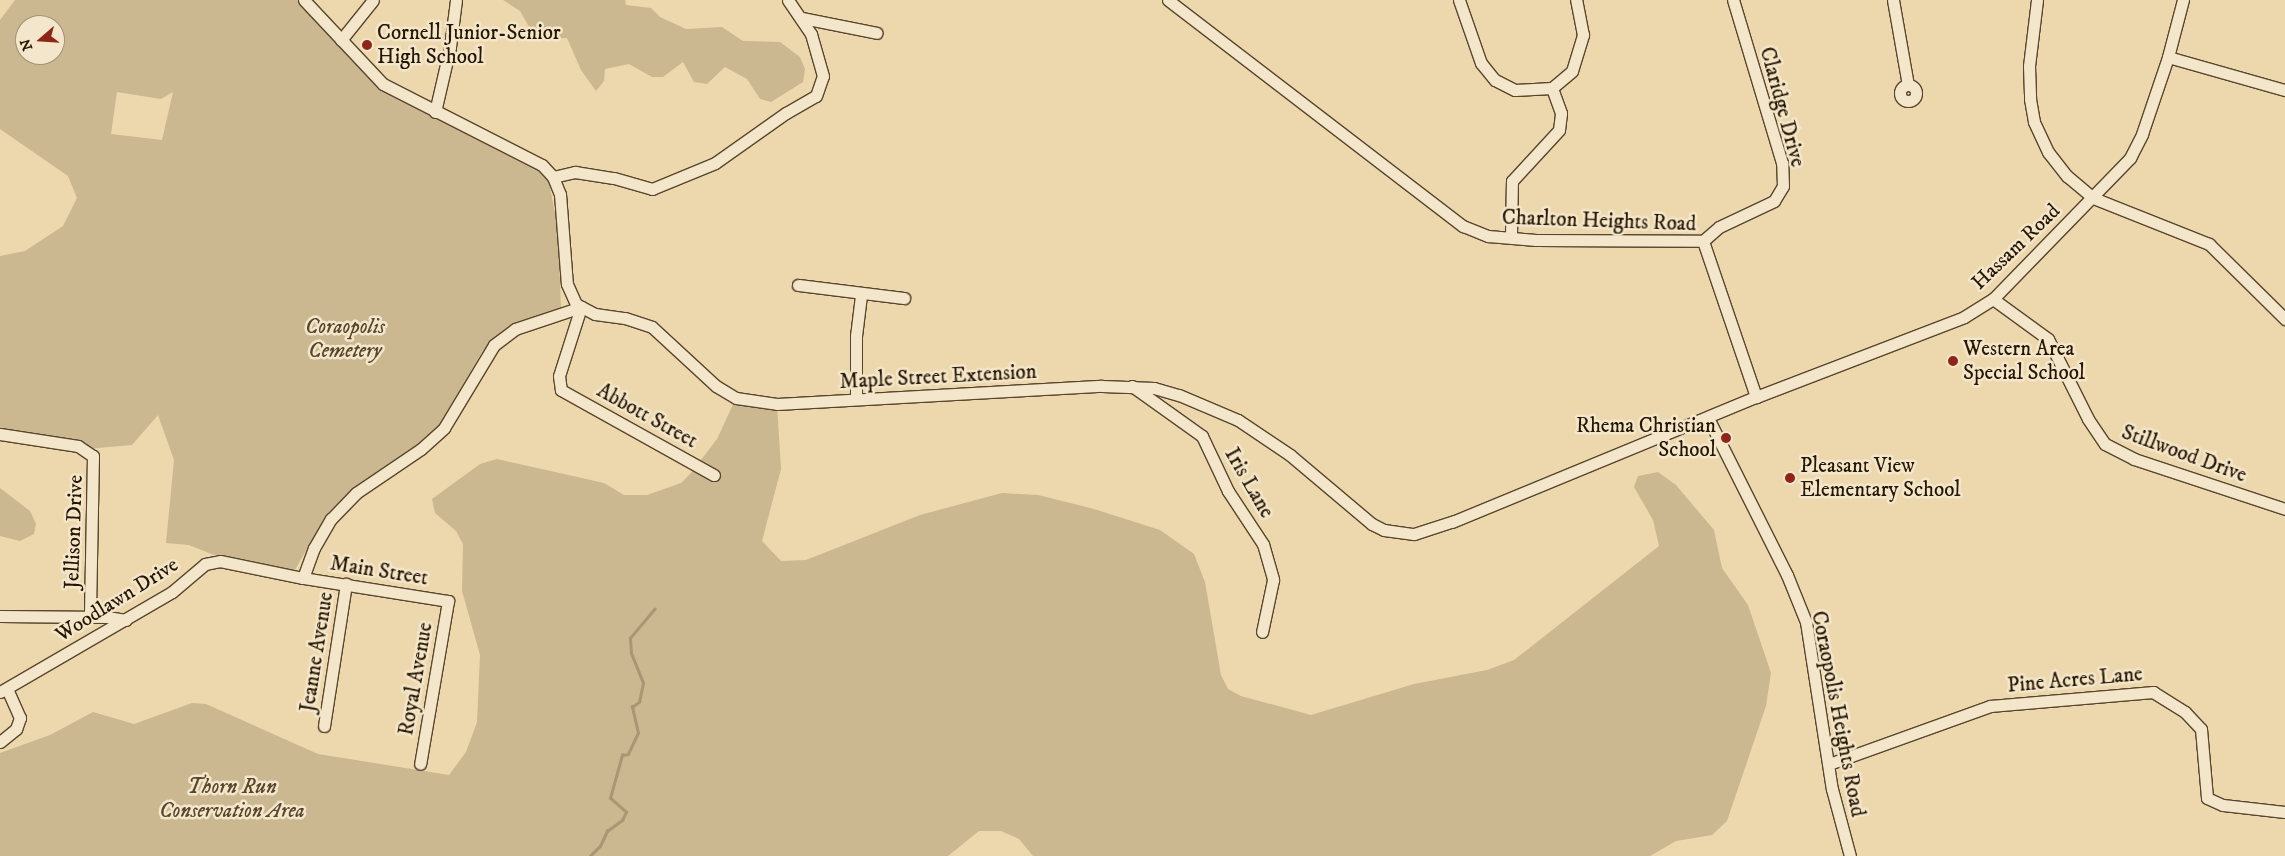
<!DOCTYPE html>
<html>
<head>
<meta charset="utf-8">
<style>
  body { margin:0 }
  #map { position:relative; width:2285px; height:856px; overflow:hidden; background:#edd8ae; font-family:"IM FELL DW Pica",serif }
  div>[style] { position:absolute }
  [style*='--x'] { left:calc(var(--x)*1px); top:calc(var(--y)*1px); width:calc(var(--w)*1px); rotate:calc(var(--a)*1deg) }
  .green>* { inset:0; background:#cbb790 }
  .stream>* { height:2.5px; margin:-1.25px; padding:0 1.25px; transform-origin:1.25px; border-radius:1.25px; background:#a99673 }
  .roads { filter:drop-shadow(1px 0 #58462c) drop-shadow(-1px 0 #58462c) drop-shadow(0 1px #58462c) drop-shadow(0 -1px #58462c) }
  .minor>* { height:11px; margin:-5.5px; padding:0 5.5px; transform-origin:5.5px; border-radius:5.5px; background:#f3e6ca }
  .minor>.ring { margin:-5.5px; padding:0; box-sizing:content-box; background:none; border:11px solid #f3e6ca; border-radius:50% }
  .dots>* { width:14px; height:14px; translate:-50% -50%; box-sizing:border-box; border:2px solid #f3e6ca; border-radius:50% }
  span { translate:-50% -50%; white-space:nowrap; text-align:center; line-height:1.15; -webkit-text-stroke:5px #f3e6ca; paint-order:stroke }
  .poi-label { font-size:21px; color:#261500 }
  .left { translate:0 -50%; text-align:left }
  .right { translate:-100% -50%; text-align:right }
  .street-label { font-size:21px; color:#261500 }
  .park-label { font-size:21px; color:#58462b; font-style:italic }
  .north { position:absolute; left:15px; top:15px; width:50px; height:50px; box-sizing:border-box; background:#f3e6ca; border:1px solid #a19279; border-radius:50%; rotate:251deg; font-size:14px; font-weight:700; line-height:20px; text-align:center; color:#261500 }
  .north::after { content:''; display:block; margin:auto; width:18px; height:22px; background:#8f2418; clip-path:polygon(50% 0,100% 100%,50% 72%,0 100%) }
</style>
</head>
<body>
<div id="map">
  <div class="green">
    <div style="clip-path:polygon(evenodd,15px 0,304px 0,363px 66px,475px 137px,537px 169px,549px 182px,558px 229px,561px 309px,512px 325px,496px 336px,482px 352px,440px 424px,427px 438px,340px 502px,321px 524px,295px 570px,214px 555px,189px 545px,166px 543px,174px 460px,158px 415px,132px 445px,86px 449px,0 434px,0 256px,25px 251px,63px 226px,77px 198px,68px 176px,0 129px,0 20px,15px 0,25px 25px,55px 25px,55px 55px,25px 55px,25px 25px,15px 0,117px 92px,161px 99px,173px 92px,162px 140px,111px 134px,117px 92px)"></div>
    <div style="clip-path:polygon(503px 0,625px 0,626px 5px,651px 8px,660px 17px,686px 29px,722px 27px,743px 41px,780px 42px,800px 57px,805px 69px,803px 82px,771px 102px,760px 99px,747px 79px,725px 67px,707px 84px,694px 82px,683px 62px,663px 77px,652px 77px,629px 64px,605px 69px,604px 81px,596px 91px,581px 70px,567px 38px,542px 39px,532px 32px,520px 11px)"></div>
    <div style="clip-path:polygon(736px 398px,777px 404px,781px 469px,762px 541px,781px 561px,806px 560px,920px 515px,1002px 493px,1038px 495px,1094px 509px,1160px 530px,1194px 554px,1205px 582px,1221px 675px,1228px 689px,1241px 696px,1311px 715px,1414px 684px,1487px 670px,1514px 660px,1659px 546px,1653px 520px,1634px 487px,1638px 476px,1658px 472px,1676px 485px,1714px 530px,1722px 568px,1748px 605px,1771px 673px,1766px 706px,1727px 821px,1712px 835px,1676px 841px,1650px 856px,1033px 856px,1019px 839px,1001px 831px,979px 831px,948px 856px,0 856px,0 753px,50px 735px,93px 712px,134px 724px,192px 703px,206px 704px,318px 754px,449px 775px,466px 752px,477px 722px,480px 655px,462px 591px,463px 544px,456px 531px,435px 513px,432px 499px,480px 464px,497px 459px,604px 483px,624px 495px,647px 495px,681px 483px,691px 473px,717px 439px)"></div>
    <div style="clip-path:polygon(0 488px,30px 511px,36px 524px,34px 534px,20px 541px,0 536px)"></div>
  </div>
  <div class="stream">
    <div style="--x:590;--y:856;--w:14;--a:-45"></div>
    <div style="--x:600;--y:846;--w:17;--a:-65"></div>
    <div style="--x:607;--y:831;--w:19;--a:-36"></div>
    <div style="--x:622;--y:820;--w:9;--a:-63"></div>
    <div style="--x:626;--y:812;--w:21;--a:-139"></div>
    <div style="--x:610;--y:798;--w:45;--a:-74.4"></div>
    <div style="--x:622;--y:755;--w:6;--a:-9"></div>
    <div style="--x:628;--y:754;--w:23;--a:-65"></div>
    <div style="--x:638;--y:733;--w:27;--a:-103"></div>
    <div style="--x:632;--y:707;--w:9;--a:-36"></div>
    <div style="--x:639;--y:702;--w:19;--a:-78"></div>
    <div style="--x:643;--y:683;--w:32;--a:-112"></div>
    <div style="--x:631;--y:653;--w:15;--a:-94"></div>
    <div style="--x:630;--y:638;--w:38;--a:-50"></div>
  </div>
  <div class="roads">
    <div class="minor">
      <div style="--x:304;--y:0;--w:115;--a:46.8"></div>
      <div style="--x:383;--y:84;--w:178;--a:27"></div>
      <div style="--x:542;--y:165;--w:16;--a:47"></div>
      <div style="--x:553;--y:177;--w:18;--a:68"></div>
      <div style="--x:560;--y:194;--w:90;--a:85.6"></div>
      <div style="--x:567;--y:284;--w:22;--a:66"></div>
      <div style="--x:576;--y:304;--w:21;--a:28"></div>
      <div style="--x:595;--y:314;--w:30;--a:8"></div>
      <div style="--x:625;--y:318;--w:28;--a:18"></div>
      <div style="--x:652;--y:327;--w:87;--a:42.7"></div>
      <div style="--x:716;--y:386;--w:23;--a:31"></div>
      <div style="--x:736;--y:398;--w:41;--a:8.3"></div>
      <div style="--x:777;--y:404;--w:325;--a:-3.2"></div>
      <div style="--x:1102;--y:386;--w:52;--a:2.2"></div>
      <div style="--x:1154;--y:388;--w:26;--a:16"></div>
      <div style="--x:1179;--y:395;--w:64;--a:23"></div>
      <div style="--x:1238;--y:420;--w:63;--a:33.9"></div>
      <div style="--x:1290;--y:455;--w:107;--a:40.1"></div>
      <div style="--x:1372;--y:524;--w:13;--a:27"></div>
      <div style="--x:1384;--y:530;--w:30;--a:8"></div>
      <div style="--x:1414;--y:534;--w:40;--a:-18"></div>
      <div style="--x:1452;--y:522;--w:329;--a:-22.4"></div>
      <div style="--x:1756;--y:397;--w:223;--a:-21"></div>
      <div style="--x:1964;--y:317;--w:34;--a:-32"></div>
      <div style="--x:1993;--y:299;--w:197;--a:-45.8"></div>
      <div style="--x:2130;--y:158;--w:27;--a:-63"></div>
      <div style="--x:2142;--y:134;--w:81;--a:-71.3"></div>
      <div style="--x:2168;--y:57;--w:59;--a:-75.3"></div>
      <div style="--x:1168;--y:0;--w:372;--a:37.5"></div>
      <div style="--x:1463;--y:226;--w:27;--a:22"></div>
      <div style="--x:1488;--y:236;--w:48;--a:4.8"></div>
      <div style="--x:1536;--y:240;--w:167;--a:0.3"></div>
      <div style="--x:1703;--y:241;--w:165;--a:71.2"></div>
      <div style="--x:1459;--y:0;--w:67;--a:70.8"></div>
      <div style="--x:1481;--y:63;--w:22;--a:51"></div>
      <div style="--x:1495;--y:80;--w:22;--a:27"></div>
      <div style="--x:1515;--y:90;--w:37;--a:-3"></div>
      <div style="--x:1552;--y:88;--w:26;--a:-40"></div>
      <div style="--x:1572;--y:71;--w:38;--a:-73"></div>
      <div style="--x:1583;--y:35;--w:36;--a:-101"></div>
      <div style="--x:1893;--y:0;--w:86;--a:80"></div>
      <div style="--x:2037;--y:0;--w:66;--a:96.9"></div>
      <div style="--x:2029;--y:66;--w:33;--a:88"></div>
      <div style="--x:2030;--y:99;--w:23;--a:80"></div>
      <div style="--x:2034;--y:122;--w:33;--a:65"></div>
      <div style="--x:2048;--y:152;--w:31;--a:52"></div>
      <div style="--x:2067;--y:176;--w:34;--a:40"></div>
      <div style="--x:2093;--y:198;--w:125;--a:21.6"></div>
      <div style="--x:2209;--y:244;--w:107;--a:44.6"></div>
      <div style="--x:802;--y:18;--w:76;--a:11.3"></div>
      <div style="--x:341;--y:40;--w:51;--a:-51.3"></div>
      <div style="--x:2168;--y:57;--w:122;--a:15.8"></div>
      <div class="ring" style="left:1900px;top:85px;width:5px;height:5px"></div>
      <div style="--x:435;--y:112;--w:67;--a:-77"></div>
      <div style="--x:450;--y:47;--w:47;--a:-82.7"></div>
      <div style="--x:553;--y:177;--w:23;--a:-13"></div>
      <div style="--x:575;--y:172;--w:39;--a:9"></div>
      <div style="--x:614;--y:178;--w:40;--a:16"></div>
      <div style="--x:652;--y:189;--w:68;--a:-22.4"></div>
      <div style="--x:715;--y:163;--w:87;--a:-35.2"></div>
      <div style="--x:786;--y:113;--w:34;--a:-30"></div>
      <div style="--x:816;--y:96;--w:21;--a:-71"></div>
      <div style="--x:823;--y:76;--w:44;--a:-105.9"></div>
      <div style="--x:811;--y:34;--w:41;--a:-124.1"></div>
      <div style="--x:1511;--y:236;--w:55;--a:-89"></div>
      <div style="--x:1512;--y:181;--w:69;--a:-47.3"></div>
      <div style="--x:1559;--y:130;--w:17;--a:-83"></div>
      <div style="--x:1561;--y:113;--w:27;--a:-110"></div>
      <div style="--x:1703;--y:241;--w:21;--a:-41"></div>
      <div style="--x:1719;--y:227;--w:61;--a:-25.3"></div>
      <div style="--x:1774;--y:201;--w:17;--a:-59"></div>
      <div style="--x:1783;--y:186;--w:23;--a:-92"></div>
      <div style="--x:1782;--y:163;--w:170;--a:-106.7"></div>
      <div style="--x:798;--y:285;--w:107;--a:7"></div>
      <div style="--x:1993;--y:299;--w:68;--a:36"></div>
      <div style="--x:2048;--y:339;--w:89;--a:63.4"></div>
      <div style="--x:2088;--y:419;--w:30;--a:56"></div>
      <div style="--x:2105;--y:444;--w:33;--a:27"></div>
      <div style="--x:2134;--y:459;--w:159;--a:18.3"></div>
      <div style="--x:581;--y:307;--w:72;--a:107.7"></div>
      <div style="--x:559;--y:376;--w:14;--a:82"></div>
      <div style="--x:561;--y:390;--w:175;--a:29.1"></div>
      <div style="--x:1132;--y:386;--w:86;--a:35.5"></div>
      <div style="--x:1202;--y:436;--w:61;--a:64.7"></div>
      <div style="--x:1228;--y:491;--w:64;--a:56.6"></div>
      <div style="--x:1263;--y:544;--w:37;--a:74"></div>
      <div style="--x:1273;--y:580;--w:53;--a:101.9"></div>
      <div style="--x:856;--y:399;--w:63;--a:-90"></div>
      <div style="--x:856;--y:336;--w:41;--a:-83"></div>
      <div style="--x:1708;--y:418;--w:176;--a:63.3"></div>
      <div style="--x:1787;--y:575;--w:51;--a:68"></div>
      <div style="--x:1806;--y:622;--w:169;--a:81.2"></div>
      <div style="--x:1832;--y:789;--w:69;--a:75"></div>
      <div style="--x:0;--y:434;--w:79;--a:8.7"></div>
      <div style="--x:78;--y:446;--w:18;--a:34"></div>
      <div style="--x:93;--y:456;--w:161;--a:91.1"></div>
      <div style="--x:303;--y:578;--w:147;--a:9"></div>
      <div style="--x:448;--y:601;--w:165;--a:99.7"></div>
      <div style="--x:0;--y:616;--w:107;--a:0.5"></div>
      <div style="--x:107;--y:617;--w:19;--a:9"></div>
      <div style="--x:0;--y:692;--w:199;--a:-30.2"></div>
      <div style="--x:172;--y:592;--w:43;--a:-40.3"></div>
      <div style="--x:205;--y:564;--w:15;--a:-11"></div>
      <div style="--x:220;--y:561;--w:85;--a:11.6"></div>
      <div style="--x:303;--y:578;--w:32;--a:-70"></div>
      <div style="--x:314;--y:548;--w:34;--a:-60"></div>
      <div style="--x:331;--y:519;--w:36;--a:-46"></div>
      <div style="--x:356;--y:493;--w:78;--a:-34.1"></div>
      <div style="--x:421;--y:449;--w:31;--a:-42"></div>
      <div style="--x:444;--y:428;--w:97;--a:-58.9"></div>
      <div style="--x:494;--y:345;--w:26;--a:-37"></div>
      <div style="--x:515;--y:329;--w:70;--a:-18.4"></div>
      <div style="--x:324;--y:726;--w:144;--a:-81.2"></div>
      <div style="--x:0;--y:742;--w:21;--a:-39"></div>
      <div style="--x:16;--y:729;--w:12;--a:-70"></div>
      <div style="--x:20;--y:718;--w:32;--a:-114"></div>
      <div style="--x:1829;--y:764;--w:171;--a:-19.8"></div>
      <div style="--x:1990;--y:706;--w:164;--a:-4.9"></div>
      <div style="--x:2153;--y:692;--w:38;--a:32"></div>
      <div style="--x:2185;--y:712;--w:23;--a:47"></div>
      <div style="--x:2201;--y:729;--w:69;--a:85"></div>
      <div style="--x:2207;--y:798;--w:17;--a:24"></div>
      <div style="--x:2223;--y:805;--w:62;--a:6.4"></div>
    </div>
  </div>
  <div class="dots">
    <div style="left:367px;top:45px;background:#8f2418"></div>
    <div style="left:1953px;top:361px;background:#8f2418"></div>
    <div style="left:1726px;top:438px;background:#8f2418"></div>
    <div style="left:1790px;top:478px;background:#8f2418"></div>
  </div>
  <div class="poi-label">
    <span class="left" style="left:377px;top:45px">Cornell Junior-Senior<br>High School</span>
    <span class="left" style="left:1963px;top:361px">Western Area<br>Special School</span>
    <span class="right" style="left:1716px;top:438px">Rhema Christian<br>School</span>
    <span class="left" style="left:1800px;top:478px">Pleasant View<br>Elementary School</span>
  </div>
  <div class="street-label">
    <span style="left:1782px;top:107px;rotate:75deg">Claridge Drive</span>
    <span style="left:1599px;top:221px;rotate:2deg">Charlton Heights Road</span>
    <span style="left:2016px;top:247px;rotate:-44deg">Hassam Road</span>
    <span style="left:938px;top:377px;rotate:-3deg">Maple Street Extension</span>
    <span style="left:647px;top:416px;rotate:29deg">Abbott Street</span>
    <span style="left:2184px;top:454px;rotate:20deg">Stillwood Drive</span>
    <span style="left:1249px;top:483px;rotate:60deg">Iris Lane</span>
    <span style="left:74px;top:532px;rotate:-88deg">Jellison Drive</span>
    <span style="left:379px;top:571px;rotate:9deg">Main Street</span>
    <span style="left:117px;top:600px;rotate:-32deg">Woodlawn Drive</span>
    <span style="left:317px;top:652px;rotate:-81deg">Jeanne Avenue</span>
    <span style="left:416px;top:679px;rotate:-80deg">Royal Avenue</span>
    <span style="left:2075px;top:680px;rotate:-5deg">Pine Acres Lane</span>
    <span style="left:1838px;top:714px;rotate:79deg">Coraopolis Heights Road</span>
  </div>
  <div class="park-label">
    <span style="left:345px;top:339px">Coraopolis<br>Cemetery</span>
    <span style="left:232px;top:799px">Thorn Run<br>Conservation Area</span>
  </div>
  <div class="north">N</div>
</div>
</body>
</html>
